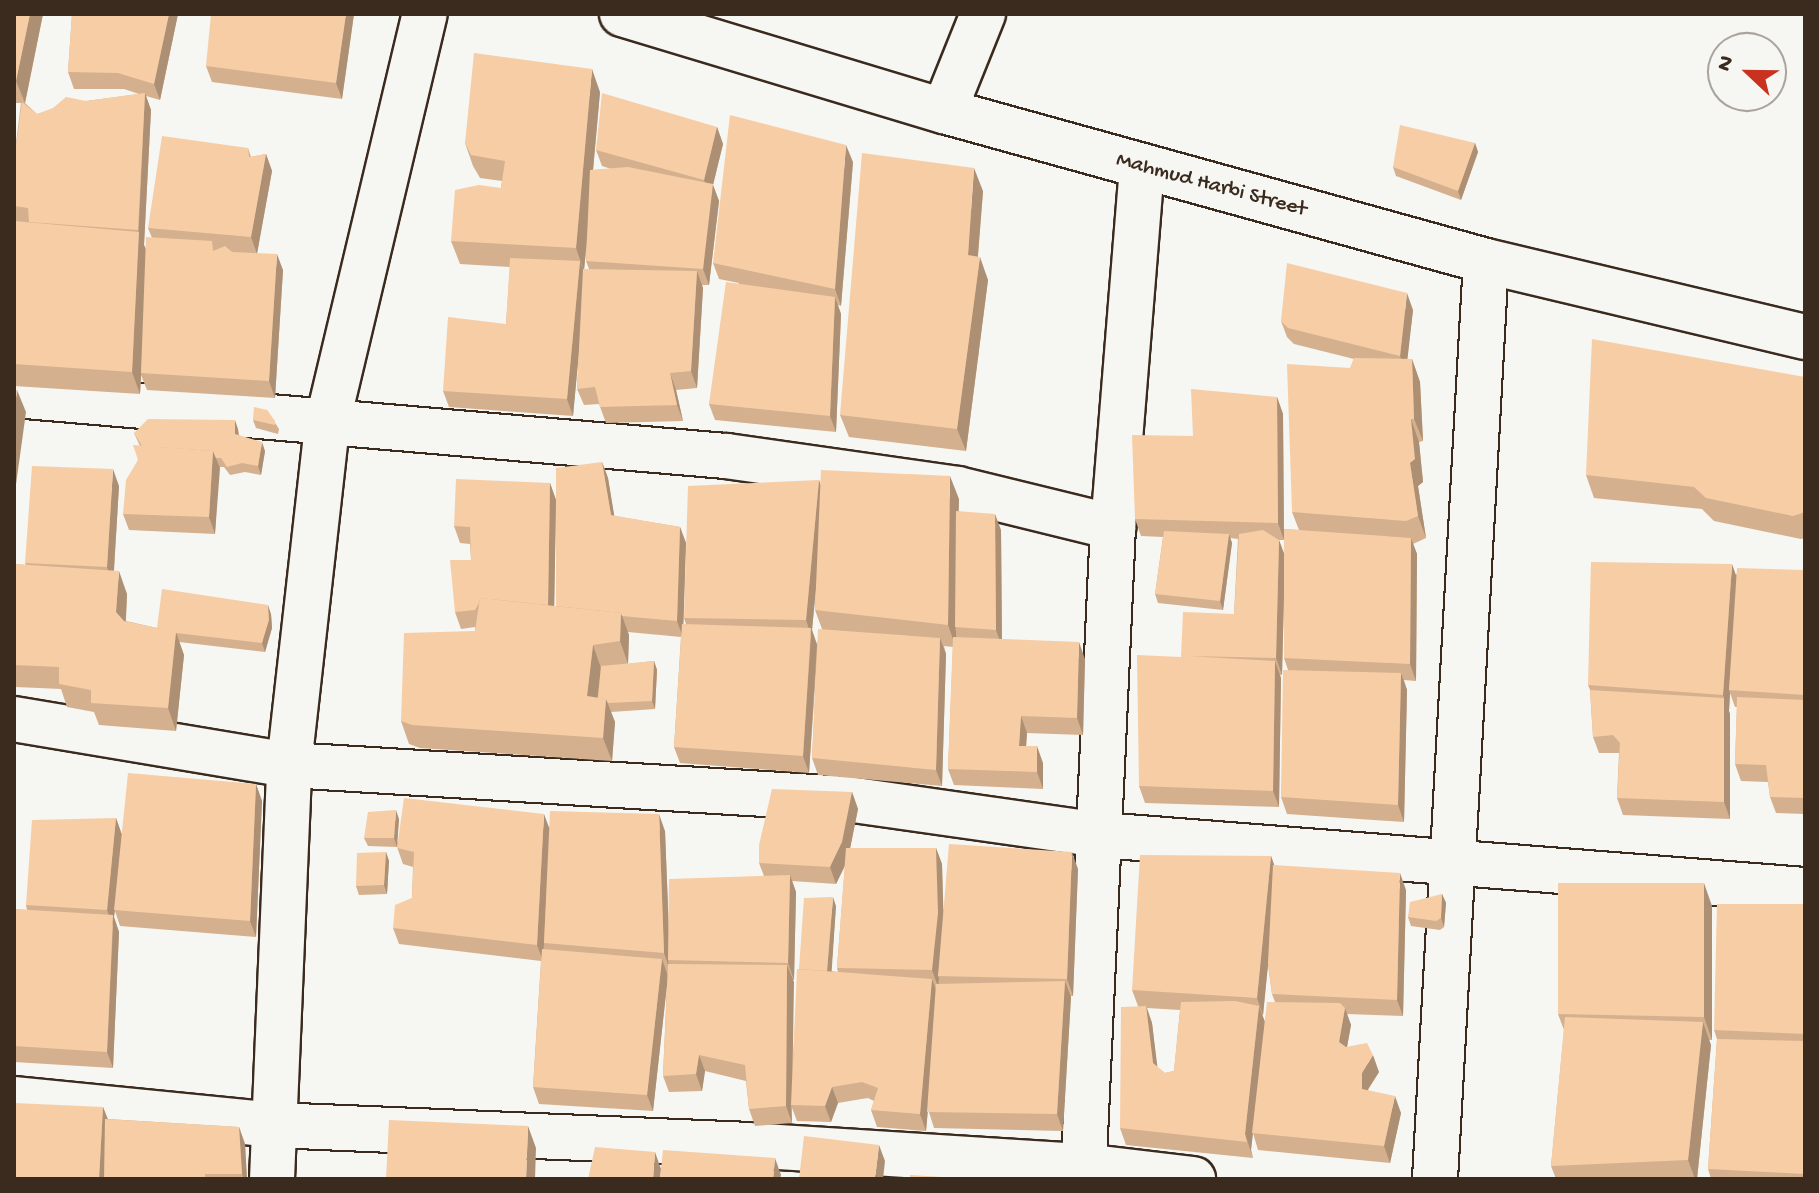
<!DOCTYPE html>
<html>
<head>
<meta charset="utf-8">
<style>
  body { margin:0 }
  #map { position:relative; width:1819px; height:1193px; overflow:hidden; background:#f6f6f2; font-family:"Gochi Hand",sans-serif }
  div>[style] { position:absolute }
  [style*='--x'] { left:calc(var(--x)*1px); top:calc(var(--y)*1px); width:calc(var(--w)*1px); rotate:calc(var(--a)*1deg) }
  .roads { filter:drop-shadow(2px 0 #3b2a1e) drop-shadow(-2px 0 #3b2a1e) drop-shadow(0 2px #3b2a1e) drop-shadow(0 -2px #3b2a1e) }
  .minor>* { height:44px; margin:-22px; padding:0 22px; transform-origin:22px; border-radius:22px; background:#f6f6f2 }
  .wall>* { inset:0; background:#d4b08f }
  .shaded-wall>* { inset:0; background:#ad9074 }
  .building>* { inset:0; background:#f7cda6 }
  span { translate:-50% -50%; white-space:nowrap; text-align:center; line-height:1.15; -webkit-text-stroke:6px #f6f6f2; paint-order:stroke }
  .street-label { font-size:22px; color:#3b2a1e }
  .frame { position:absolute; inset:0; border:16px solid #3b2a1e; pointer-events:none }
  .north { position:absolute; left:1707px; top:32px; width:80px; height:80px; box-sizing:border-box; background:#f6f6f2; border:2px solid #aba49d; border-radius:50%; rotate:292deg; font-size:22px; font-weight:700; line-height:32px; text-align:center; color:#3b2a1e }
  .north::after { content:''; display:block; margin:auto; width:28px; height:36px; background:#c8321e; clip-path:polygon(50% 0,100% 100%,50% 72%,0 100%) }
</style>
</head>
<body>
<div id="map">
  <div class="roads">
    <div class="minor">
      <div style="--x:622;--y:14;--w:336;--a:16.8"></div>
      <div style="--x:944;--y:111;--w:562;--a:15.47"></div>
      <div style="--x:1486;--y:261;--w:328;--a:13.4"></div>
      <div style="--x:944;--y:111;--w:105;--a:-68.1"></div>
      <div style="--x:14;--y:395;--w:715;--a:4.9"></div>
      <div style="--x:726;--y:456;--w:234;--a:8.1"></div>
      <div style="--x:958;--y:489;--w:160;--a:13.8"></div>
      <div style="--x:14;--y:719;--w:279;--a:9.5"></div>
      <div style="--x:289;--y:765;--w:559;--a:3.49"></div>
      <div style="--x:847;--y:799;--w:257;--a:8.1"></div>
      <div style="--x:1101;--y:835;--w:706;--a:4.47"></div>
      <div style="--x:14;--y:1099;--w:260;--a:5.7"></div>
      <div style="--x:273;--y:1125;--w:474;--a:2.4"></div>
      <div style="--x:747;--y:1145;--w:338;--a:3.6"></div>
      <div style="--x:1084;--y:1166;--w:110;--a:6.8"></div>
      <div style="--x:272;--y:1179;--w:414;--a:-87.6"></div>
      <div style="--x:289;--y:765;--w:347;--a:-83.6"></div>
      <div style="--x:328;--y:420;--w:417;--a:-76.6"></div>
      <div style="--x:1083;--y:1179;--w:653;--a:-87.37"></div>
      <div style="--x:1113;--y:527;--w:361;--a:-85.4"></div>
      <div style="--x:1435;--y:1179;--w:919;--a:-86.82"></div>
    </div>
  </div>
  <div class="wall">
    <div style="clip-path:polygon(14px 14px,43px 14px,25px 103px,37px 114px,86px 101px,139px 94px,124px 89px,74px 89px,68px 72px,72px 14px,178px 14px,160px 100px,146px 96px,151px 110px,144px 245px,146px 249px,152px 238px,148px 228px,248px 148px,251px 157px,266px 154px,272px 171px,257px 253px,283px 270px,275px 398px,147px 390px,141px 375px,140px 394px,14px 386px,14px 159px,21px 103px,14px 103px)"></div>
    <div style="clip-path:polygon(354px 14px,342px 99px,212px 82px,206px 66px)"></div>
    <div style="clip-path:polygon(evenodd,600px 92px,593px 170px,611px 169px,602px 166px,596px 150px,717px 127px,723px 144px,713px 185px,719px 201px,709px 285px,702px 285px,703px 288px,697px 388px,676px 390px,683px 421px,606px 423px,599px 404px,584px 405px,577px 389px,579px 350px,573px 416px,449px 407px,443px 391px,506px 324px,510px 267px,460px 264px,451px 241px,501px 188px,502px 181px,480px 178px,473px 166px,465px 143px,600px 92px,587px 244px,586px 261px,589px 269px,584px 269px,587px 244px)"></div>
    <div style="clip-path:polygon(1475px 143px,1478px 152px,1461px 200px,1396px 176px,1393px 167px)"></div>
    <div style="clip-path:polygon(853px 162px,841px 306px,838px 305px,841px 314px,836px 432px,715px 420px,709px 404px,739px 283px,719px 279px,713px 263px)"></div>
    <div style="clip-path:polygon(983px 191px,978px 257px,988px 280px,966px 451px,849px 437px,840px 415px)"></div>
    <div style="clip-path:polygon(evenodd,1413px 310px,1407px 359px,1412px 359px,1420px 382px,1423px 441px,1419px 442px,1423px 482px,1418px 486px,1426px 538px,1413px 544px,1417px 554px,1416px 681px,1404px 680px,1407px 690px,1404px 822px,1287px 814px,1281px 797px,1288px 670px,1284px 658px,1284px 590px,1282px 675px,1280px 675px,1281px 678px,1279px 807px,1145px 803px,1139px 786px,1181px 657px,1234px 614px,1238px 539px,1230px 538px,1232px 543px,1223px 610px,1158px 603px,1155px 594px,1163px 537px,1141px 536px,1135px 519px,1193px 436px,1277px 397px,1283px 414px,1284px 529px,1299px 530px,1292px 512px,1354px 359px,1294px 344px,1287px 337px,1281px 321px,1413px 310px,1279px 540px,1284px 540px,1284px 554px,1279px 540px)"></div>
    <div style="clip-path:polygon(1805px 377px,1805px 538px,1801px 539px,1714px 521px,1702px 509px,1594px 498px,1586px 475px)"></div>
    <div style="clip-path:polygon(267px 410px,279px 429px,278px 434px,256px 428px,253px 420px)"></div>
    <div style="clip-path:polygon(238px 429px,239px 435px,265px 451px,261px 475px,245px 472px,230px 475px,224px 467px,219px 467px,215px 534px,129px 530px,123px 514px,138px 460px,140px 446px,134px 433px)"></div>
    <div style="clip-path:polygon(evenodd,602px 462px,608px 478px,614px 516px,680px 527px,686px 543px,683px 624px,686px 624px,684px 618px,819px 480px,821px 486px,959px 499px,958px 511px,1001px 530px,1002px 639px,1085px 659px,1083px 735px,1027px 733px,1026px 746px,1043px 763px,1043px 789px,954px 785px,948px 769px,953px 647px,944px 646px,946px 654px,942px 786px,818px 775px,812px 758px,817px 659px,809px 773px,680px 763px,674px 747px,681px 637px,628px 632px,629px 635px,628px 664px,654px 661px,657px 670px,655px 709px,611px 712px,615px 722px,612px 761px,420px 748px,409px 744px,401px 721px,475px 631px,475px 627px,461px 629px,455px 612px,471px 560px,470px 544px,460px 543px,454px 526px,550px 483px,556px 500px,554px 606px,556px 606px,602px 462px,816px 585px,815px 610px,822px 629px,817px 644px,812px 630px,816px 585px)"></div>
    <div style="clip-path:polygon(119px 486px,114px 571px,127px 594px,126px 621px,157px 628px,271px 614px,272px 628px,265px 652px,179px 642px,184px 655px,176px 731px,99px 725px,94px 712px,67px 707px,61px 689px,16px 687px,14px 681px,14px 564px,26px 565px,25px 563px)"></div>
    <div style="clip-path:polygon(1805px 570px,1805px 814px,1776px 813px,1770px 797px,1768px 782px,1741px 781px,1735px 764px,1737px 707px,1735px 707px,1730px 693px,1729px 711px,1730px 714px,1730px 819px,1623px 815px,1617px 798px,1619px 753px,1599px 753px,1593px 737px,1590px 690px,1588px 685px,1736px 574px)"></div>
    <div style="clip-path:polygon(256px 784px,262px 801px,256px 937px,120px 926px,115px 911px,114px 917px,119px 932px,113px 1068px,14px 1062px,14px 909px,27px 910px,26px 905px,116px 818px,122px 835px)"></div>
    <div style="clip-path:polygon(evenodd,852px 792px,858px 809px,850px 848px,936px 848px,942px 864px,943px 909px,1078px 869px,1073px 996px,1071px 996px,1063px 1131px,934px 1128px,928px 1109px,926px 1131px,877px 1127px,871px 1110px,874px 1101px,868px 1098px,838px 1103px,831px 1122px,797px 1121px,792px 1108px,792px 1123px,755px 1126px,749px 1109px,746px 1081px,705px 1071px,702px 1091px,669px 1092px,663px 1076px,667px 984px,653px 1111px,539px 1104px,533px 1087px,541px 961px,399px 944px,393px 928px,412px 898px,413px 867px,403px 864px,397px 847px,368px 846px,364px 838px,399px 819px,397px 842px,549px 827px,665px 831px,669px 930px,764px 876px,759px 863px,852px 792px,845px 866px,837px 968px,838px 972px,831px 971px,836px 906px,799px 969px,792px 1071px,793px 980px,794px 980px,796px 892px,792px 881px,836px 884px,845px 866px)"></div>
    <div style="clip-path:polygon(386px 852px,389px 861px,387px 894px,359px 895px,356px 886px)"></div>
    <div style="clip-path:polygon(evenodd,1271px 856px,1274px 865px,1406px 890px,1403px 1016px,1347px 1014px,1351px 1025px,1347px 1047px,1379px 1072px,1368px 1090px,1401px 1113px,1390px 1163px,1258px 1150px,1253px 1133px,1251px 1150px,1253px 1158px,1126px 1145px,1120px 1128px,1138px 1006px,1132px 990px,1271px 856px,1268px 965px,1272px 994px,1275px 1002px,1265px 1022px,1262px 1015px,1263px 1015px,1268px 965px,1271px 856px,1147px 1008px,1180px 1010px,1174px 1071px,1165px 1073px,1157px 1067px,1152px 1023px,1147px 1008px)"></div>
    <div style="clip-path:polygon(1442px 894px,1446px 903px,1444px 927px,1440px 930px,1411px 926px,1408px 917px)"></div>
    <div style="clip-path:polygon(1805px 904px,1805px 1179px,1711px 1179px,1708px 1169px,1717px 1039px,1714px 1030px)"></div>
    <div style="clip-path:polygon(1712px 906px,1712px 1040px,1709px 1040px,1711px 1045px,1697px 1179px,1556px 1179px,1551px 1166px,1564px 1030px,1558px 1014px)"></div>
    <div style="clip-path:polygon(103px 1107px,108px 1119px,239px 1127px,245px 1144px,247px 1179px,14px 1179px)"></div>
  </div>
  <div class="shaded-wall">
    <div style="clip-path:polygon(30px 14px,43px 14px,25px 103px,16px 81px)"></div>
    <div style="clip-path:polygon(169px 14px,178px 14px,160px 100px,154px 84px)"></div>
    <div style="clip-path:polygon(346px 14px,354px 14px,342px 99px,336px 83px)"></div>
    <div style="clip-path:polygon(592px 69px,600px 92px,584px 271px,576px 248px)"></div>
    <div style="clip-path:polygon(145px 93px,151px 110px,144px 245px,148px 254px,140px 394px,132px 372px)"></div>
    <div style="clip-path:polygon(717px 127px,723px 144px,713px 185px,719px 201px,709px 285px,703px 269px,710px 196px,704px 180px)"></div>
    <div style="clip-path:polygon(1475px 143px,1478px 152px,1461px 200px,1458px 191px)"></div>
    <div style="clip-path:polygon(846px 145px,853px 162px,841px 306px,835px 289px)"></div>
    <div style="clip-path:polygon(266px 154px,272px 171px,257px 254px,251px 237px)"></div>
    <div style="clip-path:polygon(974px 168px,983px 191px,976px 278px,968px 255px)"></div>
    <div style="clip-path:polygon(277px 254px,283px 270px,275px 398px,269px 381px)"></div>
    <div style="clip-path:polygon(980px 257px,988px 280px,966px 451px,957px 429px)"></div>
    <div style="clip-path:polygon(580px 261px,586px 277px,573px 416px,567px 399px)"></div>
    <div style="clip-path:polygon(697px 271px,703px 288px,697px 388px,691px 371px)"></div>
    <div style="clip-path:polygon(1407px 293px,1413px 310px,1406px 372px,1400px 356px)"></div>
    <div style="clip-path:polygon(835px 297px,841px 314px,836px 432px,830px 416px)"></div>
    <div style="clip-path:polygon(1412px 359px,1420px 382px,1423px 441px,1414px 419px)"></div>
    <div style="clip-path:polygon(670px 373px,676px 390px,683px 421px,677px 405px)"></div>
    <div style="clip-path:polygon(17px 390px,26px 412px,14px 499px,14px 414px)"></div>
    <div style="clip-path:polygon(1277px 397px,1283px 414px,1284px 540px,1278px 523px)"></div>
    <div style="clip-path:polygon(1411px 419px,1419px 442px,1423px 482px,1418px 486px,1426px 538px,1418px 516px,1410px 463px)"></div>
    <div style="clip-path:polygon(235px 420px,238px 429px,239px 443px,235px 434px)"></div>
    <div style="clip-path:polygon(262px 442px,265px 451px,261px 475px,258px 466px)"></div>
    <div style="clip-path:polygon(213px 451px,220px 468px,215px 534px,209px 517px)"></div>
    <div style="clip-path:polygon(602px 462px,608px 478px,617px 532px,611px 515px)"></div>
    <div style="clip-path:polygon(113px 469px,119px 486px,113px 584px,107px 567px)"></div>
    <div style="clip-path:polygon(950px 476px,959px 499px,956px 628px,955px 627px,956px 631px,956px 648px,948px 625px)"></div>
    <div style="clip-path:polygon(819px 480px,825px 497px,812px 630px,817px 645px,809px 773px,803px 756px,811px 635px,806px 620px)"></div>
    <div style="clip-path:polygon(550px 483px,556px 500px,554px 622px,548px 606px)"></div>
    <div style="clip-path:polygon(995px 514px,1001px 530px,1002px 647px,996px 630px)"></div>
    <div style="clip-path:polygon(680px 527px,686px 543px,683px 638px,677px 621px)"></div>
    <div style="clip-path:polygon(1229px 534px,1232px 543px,1223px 610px,1220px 601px)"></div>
    <div style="clip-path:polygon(1411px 538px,1417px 554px,1416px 681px,1410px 664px)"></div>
    <div style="clip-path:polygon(1279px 540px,1285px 556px,1282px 675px,1276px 658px)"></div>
    <div style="clip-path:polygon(1732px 564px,1738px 581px,1729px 690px,1730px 693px,1729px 711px,1730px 714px,1730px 819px,1724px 802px,1724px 698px,1723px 695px)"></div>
    <div style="clip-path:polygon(119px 571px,127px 594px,125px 634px,116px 612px)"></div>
    <div style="clip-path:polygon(268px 605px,271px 614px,272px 628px,265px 652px,262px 643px)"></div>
    <div style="clip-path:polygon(621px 613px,629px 635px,628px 664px,620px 641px)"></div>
    <div style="clip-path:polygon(176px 632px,184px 655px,176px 731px,168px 708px)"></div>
    <div style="clip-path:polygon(940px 638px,946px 654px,942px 786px,936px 770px)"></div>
    <div style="clip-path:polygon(1079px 642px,1085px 659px,1083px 735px,1077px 718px)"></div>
    <div style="clip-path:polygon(593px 645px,601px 668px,595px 719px,587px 696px)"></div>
    <div style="clip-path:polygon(654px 661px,657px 670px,655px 709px,652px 701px)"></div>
    <div style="clip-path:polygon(1275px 661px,1281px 678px,1279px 807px,1273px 791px)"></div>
    <div style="clip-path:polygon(1401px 673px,1407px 690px,1404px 822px,1398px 805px)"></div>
    <div style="clip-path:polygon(606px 699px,615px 722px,612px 761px,603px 738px)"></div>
    <div style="clip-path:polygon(1021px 716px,1027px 733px,1025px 762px,1019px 746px)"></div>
    <div style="clip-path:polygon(1037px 746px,1043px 763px,1043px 789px,1037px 772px)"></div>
    <div style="clip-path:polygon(256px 784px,262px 801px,256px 937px,250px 921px)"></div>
    <div style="clip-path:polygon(852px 792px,858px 809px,848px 859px,836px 884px,830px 867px)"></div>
    <div style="clip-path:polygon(396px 810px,399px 819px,397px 847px,394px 838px)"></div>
    <div style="clip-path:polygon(544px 814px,550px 830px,543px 961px,537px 945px)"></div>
    <div style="clip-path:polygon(659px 814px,665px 831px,670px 960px,668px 960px,670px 970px,664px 953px)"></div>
    <div style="clip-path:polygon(116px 818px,122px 835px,114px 917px,119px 932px,113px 1068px,107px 1052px,113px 926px,107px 910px)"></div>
    <div style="clip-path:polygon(936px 848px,942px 864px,944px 930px,938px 976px,939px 979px,938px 987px,932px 970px)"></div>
    <div style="clip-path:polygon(386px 852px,389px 861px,387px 894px,384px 885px)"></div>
    <div style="clip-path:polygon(1072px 852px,1078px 869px,1073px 996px,1067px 979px)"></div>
    <div style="clip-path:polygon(1271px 856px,1277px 873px,1263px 1015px,1257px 998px)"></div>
    <div style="clip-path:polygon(1400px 873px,1406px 890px,1403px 1016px,1397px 1000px)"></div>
    <div style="clip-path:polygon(790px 875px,796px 892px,794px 980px,788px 963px)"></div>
    <div style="clip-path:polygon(1704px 883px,1712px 906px,1712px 1040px,1704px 1017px)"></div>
    <div style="clip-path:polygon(1442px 894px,1446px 903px,1444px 927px,1441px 918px)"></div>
    <div style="clip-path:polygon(833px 897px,836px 906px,831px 981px,827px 972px)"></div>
    <div style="clip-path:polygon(662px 959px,668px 976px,653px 1111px,647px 1095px)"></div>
    <div style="clip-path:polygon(787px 965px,794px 982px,792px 1105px,791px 1105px,792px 1123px,786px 1106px)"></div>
    <div style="clip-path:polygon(932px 979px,938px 995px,926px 1131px,920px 1114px)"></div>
    <div style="clip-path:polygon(1065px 981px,1071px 997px,1063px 1131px,1057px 1114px)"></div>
    <div style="clip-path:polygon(1146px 1006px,1152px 1023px,1159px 1080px,1153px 1063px)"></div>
    <div style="clip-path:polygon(1259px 1006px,1265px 1022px,1251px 1150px,1253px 1158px,1245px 1134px)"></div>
    <div style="clip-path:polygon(1345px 1008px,1351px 1025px,1345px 1058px,1339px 1042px)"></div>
    <div style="clip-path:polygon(1703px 1022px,1711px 1045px,1697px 1179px,1695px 1179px,1688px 1160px)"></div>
    <div style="clip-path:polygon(699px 1055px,705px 1071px,702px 1091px,696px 1074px)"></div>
    <div style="clip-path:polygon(1373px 1055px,1379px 1072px,1368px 1089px,1368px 1106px,1362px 1089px,1362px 1073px)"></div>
    <div style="clip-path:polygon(832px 1087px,838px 1103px,831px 1122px,825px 1106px)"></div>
    <div style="clip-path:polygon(1395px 1096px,1401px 1113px,1390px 1163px,1384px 1146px)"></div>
    <div style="clip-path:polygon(103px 1107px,109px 1123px,106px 1179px,99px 1179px)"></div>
    <div style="clip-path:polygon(528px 1126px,536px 1148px,535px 1179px,526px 1179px)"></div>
    <div style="clip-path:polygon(239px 1127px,245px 1144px,247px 1179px,244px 1179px,242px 1174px)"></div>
    <div style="clip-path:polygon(879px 1145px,885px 1161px,883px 1179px,875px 1179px)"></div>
    <div style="clip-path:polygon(655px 1152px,661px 1169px,660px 1179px,653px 1179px)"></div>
    <div style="clip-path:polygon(775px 1158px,781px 1175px,780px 1179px,773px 1179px)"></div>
  </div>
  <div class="building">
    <div style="clip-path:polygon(14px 14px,30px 14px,16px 81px,14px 80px)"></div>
    <div style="clip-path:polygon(72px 14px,169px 14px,154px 84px,118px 73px,68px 72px)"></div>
    <div style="clip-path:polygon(211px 14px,346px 14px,336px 83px,206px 66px)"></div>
    <div style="clip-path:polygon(474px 53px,592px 69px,576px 248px,451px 241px,455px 190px,479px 185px,501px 188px,505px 161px,471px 155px,465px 143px)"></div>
    <div style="clip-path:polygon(145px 93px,138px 230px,29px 222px,28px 208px,14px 206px,14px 159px,22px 102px,37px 114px,53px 108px,66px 97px,86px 101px)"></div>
    <div style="clip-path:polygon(602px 93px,717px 127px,704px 180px,596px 150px)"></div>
    <div style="clip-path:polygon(730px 115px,846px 145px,835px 289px,713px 263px)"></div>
    <div style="clip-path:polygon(1400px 125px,1475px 143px,1458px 191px,1393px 167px)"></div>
    <div style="clip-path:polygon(162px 136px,248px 148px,249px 157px,266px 154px,251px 237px,148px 228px)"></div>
    <div style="clip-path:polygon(862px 153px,974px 168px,968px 255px,980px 257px,957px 429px,840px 415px)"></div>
    <div style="clip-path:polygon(628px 167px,713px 184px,703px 269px,586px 261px,590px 170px)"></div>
    <div style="clip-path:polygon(14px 221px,139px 232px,132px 372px,14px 364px)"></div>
    <div style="clip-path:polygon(146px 237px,212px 241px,213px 251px,225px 246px,232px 252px,277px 254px,269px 381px,141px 373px)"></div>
    <div style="clip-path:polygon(510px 258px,580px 261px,567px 399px,443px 391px,448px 317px,506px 324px)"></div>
    <div style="clip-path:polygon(1287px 263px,1407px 293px,1400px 356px,1288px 328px,1281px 321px)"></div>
    <div style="clip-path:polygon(583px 269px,697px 271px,691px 371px,670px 373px,677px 405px,600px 407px,595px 387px,577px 389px)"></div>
    <div style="clip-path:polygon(726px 282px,835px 297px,830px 416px,709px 404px)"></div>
    <div style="clip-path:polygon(1592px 339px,1805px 377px,1805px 512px,1793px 516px,1706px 498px,1694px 487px,1586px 475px)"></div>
    <div style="clip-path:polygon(1354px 358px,1412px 359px,1414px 419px,1411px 419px,1415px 459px,1410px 463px,1418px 516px,1406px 521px,1292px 512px,1287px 364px,1350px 368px)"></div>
    <div style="clip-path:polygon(14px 389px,17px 390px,14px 414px)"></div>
    <div style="clip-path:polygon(1191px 389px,1277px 397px,1278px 523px,1135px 519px,1132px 435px,1193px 436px)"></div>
    <div style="clip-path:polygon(254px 407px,267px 410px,275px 421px,275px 425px,253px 420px)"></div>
    <div style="clip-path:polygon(148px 419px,235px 420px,235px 434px,262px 442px,258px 466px,242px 463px,227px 467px,221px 458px,216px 458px,213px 451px,142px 446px,134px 433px)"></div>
    <div style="clip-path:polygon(133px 445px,213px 451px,209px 517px,123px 514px,126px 480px,138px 460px)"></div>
    <div style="clip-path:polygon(602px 462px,611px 515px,680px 527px,677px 621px,622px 616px,621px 613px,556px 606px,556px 468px)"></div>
    <div style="clip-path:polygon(32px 466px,113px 469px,107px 567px,25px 563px)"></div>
    <div style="clip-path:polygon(821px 470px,950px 476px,948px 625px,815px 610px)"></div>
    <div style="clip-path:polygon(456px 479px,550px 483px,548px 605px,480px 598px,479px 603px,475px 610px,455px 612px,450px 560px,471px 560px,470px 527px,454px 526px)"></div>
    <div style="clip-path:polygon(819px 480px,806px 620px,684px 618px,688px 486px)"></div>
    <div style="clip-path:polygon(956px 511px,995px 514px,996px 630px,955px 627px)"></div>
    <div style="clip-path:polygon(1284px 529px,1411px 538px,1410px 664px,1284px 658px)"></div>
    <div style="clip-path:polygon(1263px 530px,1279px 540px,1276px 658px,1188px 656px,1275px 661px,1273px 791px,1139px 786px,1137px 655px,1181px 657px,1183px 612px,1234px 614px,1239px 534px)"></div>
    <div style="clip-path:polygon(1164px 531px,1229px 534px,1220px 601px,1155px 594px)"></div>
    <div style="clip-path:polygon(1591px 562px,1732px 564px,1723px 695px,1588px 685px)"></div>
    <div style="clip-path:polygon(14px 564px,119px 571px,116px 612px,124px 621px,176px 632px,168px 708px,91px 703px,91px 690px,59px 684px,59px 667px,14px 665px)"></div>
    <div style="clip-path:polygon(1737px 568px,1805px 570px,1805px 695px,1729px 690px)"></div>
    <div style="clip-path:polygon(162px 589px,268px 605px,269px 620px,262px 643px,176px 633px,157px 628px)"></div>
    <div style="clip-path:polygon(480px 598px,621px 613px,620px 641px,593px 645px,587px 696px,606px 699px,603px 738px,412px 725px,401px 721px,404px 633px,475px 631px)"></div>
    <div style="clip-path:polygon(682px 624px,811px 628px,803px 756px,674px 747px)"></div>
    <div style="clip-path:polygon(818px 629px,940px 638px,936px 770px,812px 758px)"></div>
    <div style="clip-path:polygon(953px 637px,1079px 642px,1077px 718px,1021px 716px,1019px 746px,1037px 746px,1037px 772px,948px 769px)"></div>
    <div style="clip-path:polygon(654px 661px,652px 701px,608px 703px,606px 699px,598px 698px,601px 666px)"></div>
    <div style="clip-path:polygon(1283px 670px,1401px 673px,1398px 805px,1281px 797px)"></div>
    <div style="clip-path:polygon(1590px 690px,1724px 698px,1724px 802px,1617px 798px,1620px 743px,1613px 735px,1593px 737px)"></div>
    <div style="clip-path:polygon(1737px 697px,1805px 700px,1805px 798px,1770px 797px,1766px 765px,1735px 764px)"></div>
    <div style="clip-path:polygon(128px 773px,256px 784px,250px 921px,114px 910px)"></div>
    <div style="clip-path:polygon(772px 789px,852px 792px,842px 842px,830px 867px,759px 863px,759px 845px)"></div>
    <div style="clip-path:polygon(404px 798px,544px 814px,537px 945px,393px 928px,395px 905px,412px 898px,414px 852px,397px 848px)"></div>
    <div style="clip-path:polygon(396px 810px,394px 838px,364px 838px,368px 812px)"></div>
    <div style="clip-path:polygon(550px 811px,659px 814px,664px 953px,544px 943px)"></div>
    <div style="clip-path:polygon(116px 818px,107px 910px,26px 905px,32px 820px)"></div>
    <div style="clip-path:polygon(949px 844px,1072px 852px,1067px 979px,938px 976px)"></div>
    <div style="clip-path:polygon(846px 848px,936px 848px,938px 913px,932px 970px,837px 968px)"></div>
    <div style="clip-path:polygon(386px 852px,384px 885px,356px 886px,357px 853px)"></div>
    <div style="clip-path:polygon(1140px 855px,1271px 856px,1257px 998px,1132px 990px)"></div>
    <div style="clip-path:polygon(1273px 865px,1400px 873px,1397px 1000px,1272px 994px,1268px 963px)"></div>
    <div style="clip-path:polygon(790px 875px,788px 963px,668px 960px,669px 879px)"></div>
    <div style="clip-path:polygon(1558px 883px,1704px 883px,1704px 1017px,1558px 1014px)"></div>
    <div style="clip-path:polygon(1442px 894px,1441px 918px,1436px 921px,1408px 917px,1410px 902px)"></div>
    <div style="clip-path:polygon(833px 897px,827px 971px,799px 969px,804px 898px)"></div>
    <div style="clip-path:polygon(1717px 904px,1805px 904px,1805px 1034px,1714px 1030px)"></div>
    <div style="clip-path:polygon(14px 909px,113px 915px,107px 1052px,14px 1046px)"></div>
    <div style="clip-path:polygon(542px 949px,662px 959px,647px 1095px,533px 1087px)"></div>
    <div style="clip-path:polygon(668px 964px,787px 965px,786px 1106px,749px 1109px,745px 1065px,699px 1055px,696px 1074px,663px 1076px)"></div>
    <div style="clip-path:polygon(797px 969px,932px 979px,920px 1114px,871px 1110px,878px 1088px,862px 1082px,832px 1087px,825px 1106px,791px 1105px)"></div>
    <div style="clip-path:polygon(1065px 981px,1057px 1114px,927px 1112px,936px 984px)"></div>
    <div style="clip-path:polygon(1235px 1001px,1259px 1006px,1245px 1134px,1247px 1142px,1120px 1128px,1121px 1007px,1146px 1006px,1153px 1063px,1165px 1073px,1174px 1071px,1181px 1002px)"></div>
    <div style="clip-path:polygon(1267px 1002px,1340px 1003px,1345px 1008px,1339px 1042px,1346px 1047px,1367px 1043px,1373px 1055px,1362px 1073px,1362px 1089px,1395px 1096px,1384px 1146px,1252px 1133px)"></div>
    <div style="clip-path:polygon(1565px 1017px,1703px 1022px,1688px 1160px,1551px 1166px)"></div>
    <div style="clip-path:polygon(1717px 1039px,1805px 1041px,1805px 1174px,1708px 1169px)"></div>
    <div style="clip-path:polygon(14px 1103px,103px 1107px,99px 1179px,14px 1179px)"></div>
    <div style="clip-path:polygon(105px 1119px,239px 1127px,242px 1174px,205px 1174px,205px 1179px,104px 1179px)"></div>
    <div style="clip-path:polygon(389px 1120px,528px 1126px,526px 1179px,386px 1179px)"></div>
    <div style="clip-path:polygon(804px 1136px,879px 1145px,875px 1179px,799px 1179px)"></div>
    <div style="clip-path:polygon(595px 1147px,655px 1152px,653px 1179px,588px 1179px)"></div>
    <div style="clip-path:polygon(663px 1150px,775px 1158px,773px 1179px,660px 1179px)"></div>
    <div style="clip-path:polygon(910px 1175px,976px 1179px,910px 1179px)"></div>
  </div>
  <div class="street-label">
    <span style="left:1211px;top:186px;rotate:15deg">Mahmud Harbi Street</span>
  </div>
  <div class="frame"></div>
  <div class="north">N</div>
</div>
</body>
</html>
